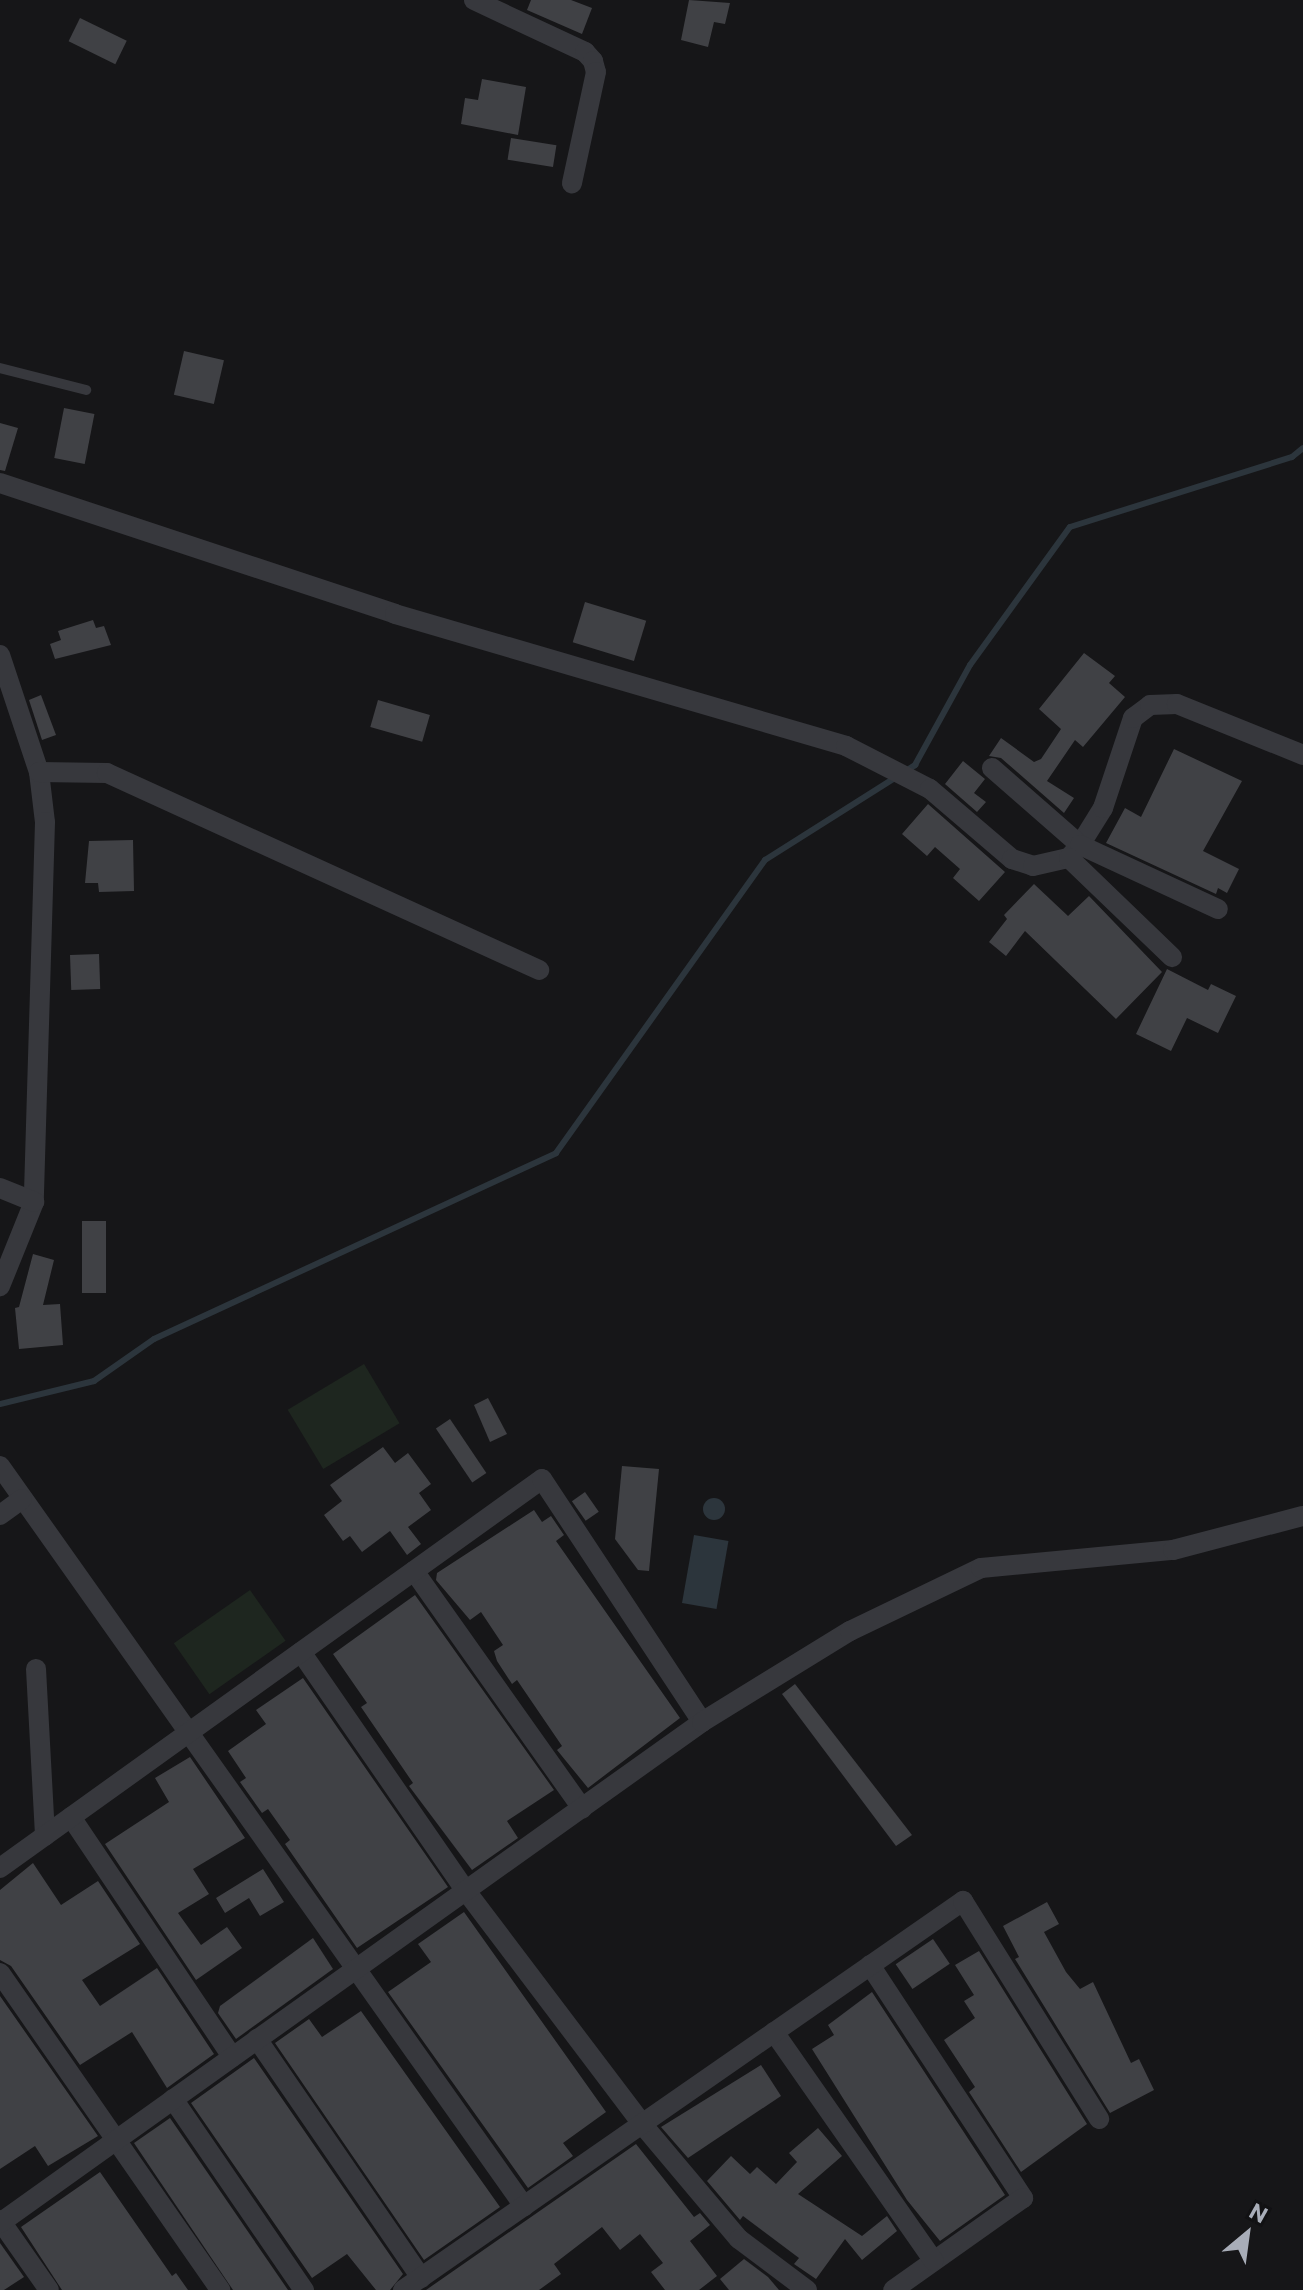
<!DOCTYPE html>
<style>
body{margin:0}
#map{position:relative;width:1303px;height:2290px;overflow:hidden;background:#161618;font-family:Commissioner,sans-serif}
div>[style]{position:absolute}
.green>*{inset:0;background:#1e261f;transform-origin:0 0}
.water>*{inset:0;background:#2c353c;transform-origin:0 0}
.round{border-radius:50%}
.stream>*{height:6px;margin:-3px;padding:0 3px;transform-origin:3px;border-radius:3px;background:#2c353c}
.building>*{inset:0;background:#404145;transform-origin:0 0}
.service>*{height:10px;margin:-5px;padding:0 5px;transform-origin:5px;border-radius:5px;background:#37383d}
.minor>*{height:20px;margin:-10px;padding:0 10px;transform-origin:10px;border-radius:10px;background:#37383d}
span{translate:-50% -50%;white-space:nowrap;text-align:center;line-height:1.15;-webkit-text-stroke:6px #111113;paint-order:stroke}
.north{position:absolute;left:1207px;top:2194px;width:80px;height:80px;-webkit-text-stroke:6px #111113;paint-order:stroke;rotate:29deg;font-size:22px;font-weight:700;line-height:32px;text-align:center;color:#a8adb8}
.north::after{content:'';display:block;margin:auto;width:28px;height:36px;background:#a8adb8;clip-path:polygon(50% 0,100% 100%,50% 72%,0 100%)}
</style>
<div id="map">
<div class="green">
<div style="left:364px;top:1364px;width:69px;height:89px;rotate:59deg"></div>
<div style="left:250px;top:1590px;width:62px;height:93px;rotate:55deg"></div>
</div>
<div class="water">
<div class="round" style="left:703px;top:1498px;width:22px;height:22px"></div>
<div style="left:694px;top:1535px;width:35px;height:69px;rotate:10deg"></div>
</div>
<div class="stream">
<div style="left:0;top:1404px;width:97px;rotate:-13.7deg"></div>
<div style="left:94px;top:1381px;width:73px;rotate:-35deg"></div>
<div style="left:154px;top:1339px;width:443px;rotate:-24.8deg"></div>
<div style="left:556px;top:1153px;width:360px;rotate:-54.5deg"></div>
<div style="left:765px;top:860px;width:178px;rotate:-32.3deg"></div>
<div style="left:915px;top:765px;width:114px;rotate:-61.2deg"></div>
<div style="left:970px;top:665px;width:170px;rotate:-54.1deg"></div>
<div style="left:1070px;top:527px;width:233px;rotate:-17.5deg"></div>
<div style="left:1292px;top:457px;width:14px;rotate:-39deg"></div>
</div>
<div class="building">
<div style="clip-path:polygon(531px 0,571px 0,592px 8px,582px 34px,527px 10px)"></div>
<div style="clip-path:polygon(689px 0,730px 3px,725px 24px,714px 22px,708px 47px,681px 40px)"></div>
<div style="left:80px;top:18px;width:52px;height:26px;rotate:26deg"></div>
<div style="clip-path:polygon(482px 79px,526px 87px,518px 135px,461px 124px,465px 98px,478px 100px)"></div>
<div style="left:511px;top:138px;width:46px;height:22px;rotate:9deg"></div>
<div style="left:184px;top:351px;width:41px;height:45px;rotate:13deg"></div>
<div style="left:64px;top:408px;width:31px;height:51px;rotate:11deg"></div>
<div style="clip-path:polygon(0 423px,18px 428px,5px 471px,0 470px)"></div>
<div style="left:585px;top:602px;width:64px;height:42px;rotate:17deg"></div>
<div style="clip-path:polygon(93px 620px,96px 628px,104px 626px,111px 645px,55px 659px,50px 644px,61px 640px,58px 631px)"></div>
<div style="clip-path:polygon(1084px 653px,1115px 676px,1109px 683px,1125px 697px,1083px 747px,1075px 740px,1047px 781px,1074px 798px,1064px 813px,1001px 758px,989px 756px,1001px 738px,1034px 762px,1041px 759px,1061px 729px,1039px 709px)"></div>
<div style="clip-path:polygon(41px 695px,56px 735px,42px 740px,29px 700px)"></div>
<div style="left:378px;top:700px;width:54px;height:28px;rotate:16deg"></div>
<div style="clip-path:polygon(1174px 749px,1242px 781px,1203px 851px,1239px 869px,1227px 893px,1218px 888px,1216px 894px,1106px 843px,1125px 808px,1141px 817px)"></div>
<div style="clip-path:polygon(963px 761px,985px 779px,974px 793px,986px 802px,977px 812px,945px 784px)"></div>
<div style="clip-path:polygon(928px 804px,1005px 872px,979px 901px,953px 878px,960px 869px,935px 847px,927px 856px,902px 834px)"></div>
<div style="clip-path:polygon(133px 840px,134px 891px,99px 892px,98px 883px,85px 883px,89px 841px)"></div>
<div style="clip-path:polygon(1034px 884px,1068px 916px,1089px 896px,1162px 972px,1116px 1019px,1025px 931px,1006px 956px,989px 942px,1007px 919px,1004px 915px)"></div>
<div style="left:99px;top:954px;width:35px;height:29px;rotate:88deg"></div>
<div style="clip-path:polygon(1167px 969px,1208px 990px,1211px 984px,1236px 996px,1218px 1033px,1187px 1018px,1171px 1051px,1136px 1034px)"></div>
<div style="left:82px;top:1221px;width:24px;height:72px"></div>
<div style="clip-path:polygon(33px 1254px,54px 1260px,43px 1305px,60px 1304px,63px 1345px,19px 1349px,15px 1308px,19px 1307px)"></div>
<div style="clip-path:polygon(488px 1398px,507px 1434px,490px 1442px,474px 1405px)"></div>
<div style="left:450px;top:1419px;width:65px;height:17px;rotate:56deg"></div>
<div style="clip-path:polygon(383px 1447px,395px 1463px,408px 1453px,431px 1484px,419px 1493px,431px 1510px,408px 1527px,421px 1544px,407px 1555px,390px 1531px,362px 1552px,350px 1536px,343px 1541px,324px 1515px,342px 1501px,330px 1485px)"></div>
<div style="clip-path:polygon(622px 1466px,659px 1469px,649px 1571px,638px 1570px,615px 1539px)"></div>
<div style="left:585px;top:1492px;width:24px;height:16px;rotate:55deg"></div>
<div style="clip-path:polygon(534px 1510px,542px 1522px,551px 1516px,564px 1535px,556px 1541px,680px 1718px,588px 1788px,557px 1750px,562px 1746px,517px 1680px,512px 1684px,497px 1661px,494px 1651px,503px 1645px,481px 1612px,470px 1620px,436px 1580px,437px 1573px)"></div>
<div style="clip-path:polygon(415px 1595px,554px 1790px,507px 1821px,518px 1838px,472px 1870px,409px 1786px,413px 1783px,361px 1707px,367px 1703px,333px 1654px)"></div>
<div style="clip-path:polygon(303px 1678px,448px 1887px,357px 1948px,285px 1844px,290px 1840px,268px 1809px,262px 1813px,240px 1782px,246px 1778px,228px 1751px,266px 1724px,256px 1710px)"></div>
<div style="clip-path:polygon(795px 1684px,912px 1835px,896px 1846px,782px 1694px)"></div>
<div style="clip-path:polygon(190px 1757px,245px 1838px,193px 1869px,209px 1894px,178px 1913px,201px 1945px,227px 1927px,242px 1948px,196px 1980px,105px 1844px,169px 1802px,155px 1778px)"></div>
<div style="clip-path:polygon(33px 1863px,61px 1905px,98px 1881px,140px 1944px,82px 1980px,100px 2006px,157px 1968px,214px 2054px,167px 2088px,132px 2032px,80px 2065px,11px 1966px,0 1960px,0 1890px)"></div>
<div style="clip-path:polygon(263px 1869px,284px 1902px,260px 1916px,249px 1898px,225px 1913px,216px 1898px)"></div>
<div style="clip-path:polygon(1047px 1902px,1059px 1924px,1044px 1932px,1066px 1972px,1080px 1989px,1093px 1982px,1131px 2063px,1139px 2059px,1154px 2090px,1110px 2113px,1015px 1959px,1019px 1957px,1003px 1926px)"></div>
<div style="clip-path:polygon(464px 1912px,606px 2112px,563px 2143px,573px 2156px,528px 2188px,388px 1992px,431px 1962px,418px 1944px)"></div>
<div style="clip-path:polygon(313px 1938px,333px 1969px,236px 2039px,218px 2013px,220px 2006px)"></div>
<div style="left:933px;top:1939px;width:30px;height:45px;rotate:56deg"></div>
<div style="clip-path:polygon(979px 1951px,1087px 2124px,1021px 2172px,969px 2092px,975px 2087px,944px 2040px,975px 2018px,964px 2001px,974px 1995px,955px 1965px)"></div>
<div style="clip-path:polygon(872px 1992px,1005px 2195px,940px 2241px,907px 2200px,812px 2049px,834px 2035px,828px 2025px)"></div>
<div style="clip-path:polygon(0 1996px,98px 2136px,48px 2166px,35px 2146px,0 2169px)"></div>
<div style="clip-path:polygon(361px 2011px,500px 2207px,424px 2260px,275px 2043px,309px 2019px,322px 2037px)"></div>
<div style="clip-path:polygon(254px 2058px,403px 2274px,390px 2290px,376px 2290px,347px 2254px,312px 2278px,191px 2103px)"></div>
<div style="clip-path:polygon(761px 2065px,781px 2096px,688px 2158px,661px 2127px)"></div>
<div style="clip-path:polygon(170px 2118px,288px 2290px,233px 2290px,134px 2143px)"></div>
<div style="clip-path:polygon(818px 2128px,842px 2156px,798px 2194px,862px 2236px,887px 2216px,897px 2231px,862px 2260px,845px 2239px,816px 2279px,794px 2264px,799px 2258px,743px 2216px,740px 2220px,707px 2181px,731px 2156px,750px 2174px,757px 2167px,776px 2184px,797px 2162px,789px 2153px)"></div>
<div style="clip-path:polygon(636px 2144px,694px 2217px,700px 2213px,710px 2225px,690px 2241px,717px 2276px,699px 2290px,665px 2290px,651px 2272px,663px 2263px,640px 2234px,620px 2250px,602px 2227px,554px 2264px,561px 2274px,539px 2290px,426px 2290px)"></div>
<div style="clip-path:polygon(100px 2172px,172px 2276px,176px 2273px,188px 2290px,62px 2290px,21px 2227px)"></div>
<div style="clip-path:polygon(0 2243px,24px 2277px,4px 2290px,0 2290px)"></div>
<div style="clip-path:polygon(744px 2259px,768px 2277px,779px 2290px,729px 2290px,720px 2279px)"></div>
</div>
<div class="service">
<div style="left:0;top:368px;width:89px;rotate:14.3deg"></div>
</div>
<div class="minor">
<div style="left:474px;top:0;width:123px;rotate:25.1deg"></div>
<div style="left:585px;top:52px;width:12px;rotate:48deg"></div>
<div style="left:593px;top:61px;width:11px;rotate:75deg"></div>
<div style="left:596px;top:72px;width:114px;rotate:102.2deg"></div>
<div style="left:0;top:483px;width:416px;rotate:18.3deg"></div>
<div style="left:395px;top:614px;width:470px;rotate:16.3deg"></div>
<div style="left:846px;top:746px;width:94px;rotate:27.1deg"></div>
<div style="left:930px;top:789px;width:108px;rotate:40.5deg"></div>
<div style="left:1012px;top:859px;width:22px;rotate:18deg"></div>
<div style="left:1033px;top:866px;width:37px;rotate:-13deg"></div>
<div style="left:1069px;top:858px;width:17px;rotate:-50deg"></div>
<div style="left:1080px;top:845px;width:44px;rotate:-58.1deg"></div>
<div style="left:1103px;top:808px;width:95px;rotate:-71.6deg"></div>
<div style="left:1133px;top:718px;width:21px;rotate:-37deg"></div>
<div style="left:1150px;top:705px;width:27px;rotate:-2deg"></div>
<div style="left:1177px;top:704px;width:136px;rotate:22deg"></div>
<div style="left:0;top:655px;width:123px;rotate:71.6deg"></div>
<div style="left:39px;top:772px;width:50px;rotate:83.2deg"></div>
<div style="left:45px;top:822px;width:380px;rotate:91.7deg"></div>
<div style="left:34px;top:1202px;width:91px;rotate:112deg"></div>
<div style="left:992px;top:768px;width:117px;rotate:41.2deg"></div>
<div style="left:1080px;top:845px;width:152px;rotate:24.9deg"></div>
<div style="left:39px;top:772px;width:68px;rotate:0.8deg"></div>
<div style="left:107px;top:773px;width:475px;rotate:24.5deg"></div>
<div style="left:1069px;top:858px;width:143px;rotate:43.9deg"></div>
<div style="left:0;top:1188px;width:37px;rotate:22deg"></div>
<div style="left:0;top:1466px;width:907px;rotate:54.7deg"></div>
<div style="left:0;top:1515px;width:27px;rotate:-36deg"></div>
<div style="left:414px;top:1571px;width:291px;rotate:54.7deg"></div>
<div style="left:301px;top:1652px;width:290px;rotate:55.4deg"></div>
<div style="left:466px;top:1891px;width:292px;rotate:52.9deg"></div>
<div style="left:642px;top:2124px;width:150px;rotate:49.9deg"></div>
<div style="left:739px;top:2239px;width:85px;rotate:36.9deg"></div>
<div style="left:36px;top:1669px;width:167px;rotate:86.9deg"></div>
<div style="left:71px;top:1817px;width:289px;rotate:56.1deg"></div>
<div style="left:0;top:1868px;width:667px;rotate:-35.67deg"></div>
<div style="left:542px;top:1479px;width:291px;rotate:56.6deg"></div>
<div style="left:870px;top:1965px;width:279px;rotate:56.7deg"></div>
<div style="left:1023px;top:2198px;width:159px;rotate:144.7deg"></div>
<div style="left:0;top:1973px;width:386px;rotate:55.2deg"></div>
<div style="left:774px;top:2032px;width:279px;rotate:55.1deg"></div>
<div style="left:257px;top:2039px;width:290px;rotate:55.5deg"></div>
<div style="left:173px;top:2099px;width:232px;rotate:55.6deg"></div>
<div style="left:0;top:2220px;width:85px;rotate:55deg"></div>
<div style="left:0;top:2223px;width:862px;rotate:-35.51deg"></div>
<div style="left:702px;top:1722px;width:174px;rotate:-31.6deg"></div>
<div style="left:850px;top:1631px;width:145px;rotate:-25.7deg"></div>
<div style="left:981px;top:1568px;width:193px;rotate:-5.4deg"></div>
<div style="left:1173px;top:1550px;width:134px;rotate:-14.7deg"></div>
<div style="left:403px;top:2290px;width:682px;rotate:-34.79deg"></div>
<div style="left:963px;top:1901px;width:257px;rotate:58deg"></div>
</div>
<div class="north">N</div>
</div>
